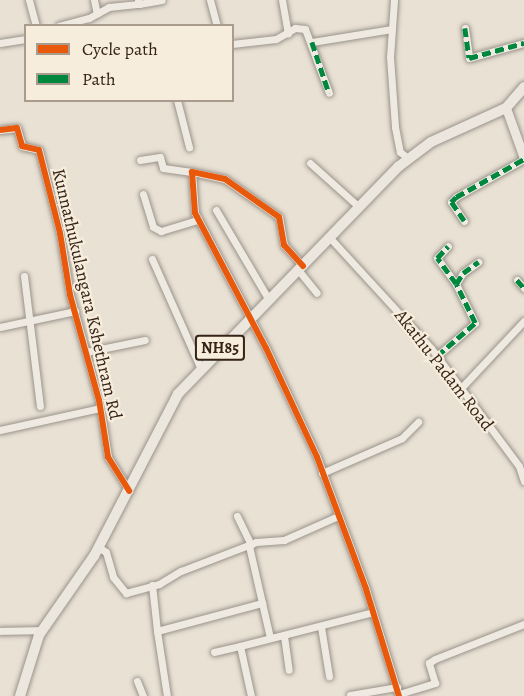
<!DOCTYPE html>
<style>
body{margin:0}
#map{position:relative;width:524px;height:696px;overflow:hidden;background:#e9e1d4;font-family:Alegreya,serif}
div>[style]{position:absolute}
.roads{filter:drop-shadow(0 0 2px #9a938a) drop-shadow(0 0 2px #9a938a)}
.minor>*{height:7px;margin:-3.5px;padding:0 3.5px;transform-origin:3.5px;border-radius:3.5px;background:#eeeae2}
.major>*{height:9px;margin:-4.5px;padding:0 4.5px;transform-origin:4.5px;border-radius:4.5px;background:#ebe6de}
.highway>*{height:10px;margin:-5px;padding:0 5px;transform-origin:5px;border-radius:5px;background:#ebe6de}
.quiet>*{height:4.5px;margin-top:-2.25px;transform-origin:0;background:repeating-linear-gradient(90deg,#00873e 0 9px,transparent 0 13.5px)}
.cycleway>*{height:6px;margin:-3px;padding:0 3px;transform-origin:3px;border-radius:3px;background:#e8590c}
span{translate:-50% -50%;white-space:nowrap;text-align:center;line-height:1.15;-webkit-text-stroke:4.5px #f7eddd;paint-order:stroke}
.shield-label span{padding:2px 4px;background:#f7eddd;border:2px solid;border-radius:4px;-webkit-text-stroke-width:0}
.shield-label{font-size:16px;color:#352317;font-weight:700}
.street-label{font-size:18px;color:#352317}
.legend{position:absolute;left:24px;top:24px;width:210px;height:78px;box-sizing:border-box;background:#f7eddd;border:2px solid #a99c8e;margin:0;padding:8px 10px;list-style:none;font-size:18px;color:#352317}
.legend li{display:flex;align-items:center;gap:12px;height:30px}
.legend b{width:30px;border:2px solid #a99c8e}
</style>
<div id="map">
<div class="roads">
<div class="minor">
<div style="left:29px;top:0;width:27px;rotate:75deg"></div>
<div style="left:94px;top:0;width:14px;rotate:78deg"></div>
<div style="left:210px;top:0;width:27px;rotate:75deg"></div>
<div style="left:282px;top:0;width:34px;rotate:80deg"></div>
<div style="left:394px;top:0;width:57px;rotate:94deg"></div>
<div style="left:390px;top:57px;width:70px;rotate:85.9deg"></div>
<div style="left:395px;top:127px;width:25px;rotate:79deg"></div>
<div style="left:400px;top:152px;width:10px;rotate:37deg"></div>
<div style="left:139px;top:4px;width:23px;rotate:-10deg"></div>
<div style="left:59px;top:26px;width:31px;rotate:-15deg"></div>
<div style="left:89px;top:18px;width:23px;rotate:-29deg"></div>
<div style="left:109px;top:7px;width:30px;rotate:-6deg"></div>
<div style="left:139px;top:4px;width:4px;rotate:-104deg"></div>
<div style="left:465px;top:28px;width:30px;rotate:82deg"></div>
<div style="left:469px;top:58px;width:57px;rotate:-15.3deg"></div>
<div style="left:312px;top:42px;width:81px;rotate:-9.2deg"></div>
<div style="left:0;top:43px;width:26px;rotate:-9deg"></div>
<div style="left:232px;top:44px;width:44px;rotate:-6.5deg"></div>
<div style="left:276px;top:39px;width:22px;rotate:-30deg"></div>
<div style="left:295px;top:28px;width:10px;rotate:6deg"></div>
<div style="left:305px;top:29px;width:68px;rotate:69.4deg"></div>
<div style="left:177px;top:100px;width:49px;rotate:75.7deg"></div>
<div style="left:0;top:130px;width:17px;rotate:-7deg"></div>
<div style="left:17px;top:128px;width:19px;rotate:74deg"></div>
<div style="left:22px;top:146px;width:17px;rotate:13deg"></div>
<div style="left:39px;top:150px;width:86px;rotate:75.8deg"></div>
<div style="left:60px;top:233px;width:63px;rotate:80.8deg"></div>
<div style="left:70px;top:295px;width:109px;rotate:74.6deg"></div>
<div style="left:99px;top:400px;width:58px;rotate:81deg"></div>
<div style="left:108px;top:457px;width:40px;rotate:58deg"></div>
<div style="left:140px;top:160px;width:20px;rotate:-9deg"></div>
<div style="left:160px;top:157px;width:11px;rotate:75deg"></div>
<div style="left:163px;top:168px;width:29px;rotate:8deg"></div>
<div style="left:310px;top:163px;width:64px;rotate:41.9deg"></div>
<div style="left:143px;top:194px;width:34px;rotate:73deg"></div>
<div style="left:153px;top:227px;width:9px;rotate:27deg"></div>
<div style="left:161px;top:231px;width:39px;rotate:-17deg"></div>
<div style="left:216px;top:210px;width:104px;rotate:59.5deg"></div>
<div style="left:464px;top:221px;width:23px;rotate:-124deg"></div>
<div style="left:451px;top:202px;width:7px;rotate:-45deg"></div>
<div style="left:456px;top:197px;width:78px;rotate:-29.2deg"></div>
<div style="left:331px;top:239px;width:148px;rotate:47.5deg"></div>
<div style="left:431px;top:348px;width:147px;rotate:53.3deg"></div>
<div style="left:519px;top:466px;width:16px;rotate:72deg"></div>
<div style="left:152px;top:259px;width:118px;rotate:66deg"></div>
<div style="left:303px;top:266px;width:28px;rotate:-132deg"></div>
<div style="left:284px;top:245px;width:28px;rotate:-100deg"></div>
<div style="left:279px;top:217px;width:66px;rotate:-144.9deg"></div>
<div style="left:225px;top:179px;width:34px;rotate:-168deg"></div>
<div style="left:192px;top:172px;width:41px;rotate:85.8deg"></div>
<div style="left:195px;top:213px;width:153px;rotate:62.3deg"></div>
<div style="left:266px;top:348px;width:120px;rotate:64.9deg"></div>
<div style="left:317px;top:457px;width:141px;rotate:69.6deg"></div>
<div style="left:366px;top:589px;width:112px;rotate:72.9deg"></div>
<div style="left:299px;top:271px;width:28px;rotate:51deg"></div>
<div style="left:24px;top:276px;width:131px;rotate:83deg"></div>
<div style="left:517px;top:280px;width:11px;rotate:49deg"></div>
<div style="left:456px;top:284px;width:13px;rotate:-58deg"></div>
<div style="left:463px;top:273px;width:19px;rotate:-36deg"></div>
<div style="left:0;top:327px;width:77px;rotate:-12deg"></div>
<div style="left:86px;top:352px;width:60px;rotate:-11.5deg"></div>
<div style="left:437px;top:356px;width:50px;rotate:-41deg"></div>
<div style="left:475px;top:323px;width:43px;rotate:-116deg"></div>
<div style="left:456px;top:284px;width:32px;rotate:-126deg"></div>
<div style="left:437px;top:258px;width:16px;rotate:-47deg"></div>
<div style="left:461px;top:388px;width:92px;rotate:-46.8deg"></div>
<div style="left:0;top:430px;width:102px;rotate:-12.4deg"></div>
<div style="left:322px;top:473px;width:87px;rotate:-23.6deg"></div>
<div style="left:402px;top:438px;width:23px;rotate:-45deg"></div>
<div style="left:237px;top:516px;width:32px;rotate:64deg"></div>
<div style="left:249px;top:546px;width:94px;rotate:77.1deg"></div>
<div style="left:98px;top:547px;width:9px;rotate:32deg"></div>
<div style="left:106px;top:552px;width:26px;rotate:74deg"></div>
<div style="left:113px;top:577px;width:21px;rotate:51deg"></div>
<div style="left:126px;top:593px;width:34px;rotate:-15deg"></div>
<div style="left:159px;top:584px;width:26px;rotate:-31deg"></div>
<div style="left:181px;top:571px;width:80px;rotate:-21.1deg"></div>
<div style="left:256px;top:542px;width:28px;rotate:-4deg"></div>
<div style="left:284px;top:540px;width:57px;rotate:-23.9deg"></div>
<div style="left:152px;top:585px;width:46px;rotate:83.8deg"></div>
<div style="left:157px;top:631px;width:109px;rotate:-14.9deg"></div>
<div style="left:321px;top:627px;width:50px;rotate:80.7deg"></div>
<div style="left:0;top:631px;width:42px;rotate:-1.4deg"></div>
<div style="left:157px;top:631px;width:66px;rotate:81.3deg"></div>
<div style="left:284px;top:636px;width:34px;rotate:82deg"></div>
<div style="left:214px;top:652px;width:27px;rotate:-13deg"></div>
<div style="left:137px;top:681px;width:16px;rotate:68deg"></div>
<div style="left:399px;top:694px;width:38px;rotate:-17deg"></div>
<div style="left:435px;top:683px;width:21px;rotate:-107deg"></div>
<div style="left:429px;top:663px;width:7px;rotate:-34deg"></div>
<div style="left:435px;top:659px;width:96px;rotate:-21.5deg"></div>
<div style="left:350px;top:695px;width:48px;rotate:-9.7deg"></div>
<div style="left:251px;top:696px;width:51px;rotate:-102.4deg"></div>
<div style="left:240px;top:646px;width:137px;rotate:-14.3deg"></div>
</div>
<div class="major">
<div style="left:506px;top:108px;width:53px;rotate:70.2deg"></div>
</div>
<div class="highway">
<div style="left:20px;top:696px;width:64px;rotate:-72.7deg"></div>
<div style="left:39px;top:635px;width:96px;rotate:-55.2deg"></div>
<div style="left:94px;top:556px;width:182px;rotate:-62.6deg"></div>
<div style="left:178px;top:394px;width:316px;rotate:-45.9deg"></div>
<div style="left:398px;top:167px;width:41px;rotate:-37.1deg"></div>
<div style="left:431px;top:142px;width:82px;rotate:-24.4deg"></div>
<div style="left:506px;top:108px;width:28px;rotate:-49deg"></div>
</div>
</div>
<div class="quiet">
<div style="left:465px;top:28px;width:30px;rotate:82deg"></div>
<div style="left:469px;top:58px;width:57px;rotate:-15.3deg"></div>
<div style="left:312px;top:42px;width:54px;rotate:71.6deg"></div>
<div style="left:464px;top:221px;width:23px;rotate:-124deg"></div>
<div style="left:451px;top:202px;width:7px;rotate:-45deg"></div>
<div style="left:456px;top:197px;width:78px;rotate:-29.2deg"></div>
<div style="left:517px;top:280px;width:11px;rotate:49deg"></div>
<div style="left:456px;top:284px;width:13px;rotate:-58deg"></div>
<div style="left:463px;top:273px;width:19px;rotate:-36deg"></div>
<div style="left:437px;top:356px;width:50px;rotate:-41deg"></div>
<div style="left:475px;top:323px;width:43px;rotate:-116deg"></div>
<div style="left:456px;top:284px;width:32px;rotate:-126deg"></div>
<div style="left:437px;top:258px;width:16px;rotate:-47deg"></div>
</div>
<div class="cycleway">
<div style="left:0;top:130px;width:17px;rotate:-7deg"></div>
<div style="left:17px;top:128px;width:19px;rotate:74deg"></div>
<div style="left:22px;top:146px;width:17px;rotate:13deg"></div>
<div style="left:39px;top:150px;width:86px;rotate:75.8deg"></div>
<div style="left:60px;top:233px;width:63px;rotate:80.8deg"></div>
<div style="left:70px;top:295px;width:109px;rotate:74.6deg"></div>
<div style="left:99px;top:400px;width:58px;rotate:81deg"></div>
<div style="left:108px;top:457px;width:40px;rotate:58deg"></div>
<div style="left:303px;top:266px;width:28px;rotate:-132deg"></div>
<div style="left:284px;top:245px;width:28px;rotate:-100deg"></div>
<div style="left:279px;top:217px;width:66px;rotate:-144.9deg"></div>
<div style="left:225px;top:179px;width:34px;rotate:-168deg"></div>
<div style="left:192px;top:172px;width:41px;rotate:85.8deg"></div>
<div style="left:195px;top:213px;width:153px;rotate:62.3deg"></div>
<div style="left:266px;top:348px;width:120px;rotate:64.9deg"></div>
<div style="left:317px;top:457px;width:141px;rotate:69.6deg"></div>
<div style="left:366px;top:589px;width:112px;rotate:72.9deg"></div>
</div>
<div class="shield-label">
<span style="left:220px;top:348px">NH85</span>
</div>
<div class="street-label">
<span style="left:87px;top:294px;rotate:77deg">Kunnathukulangara Kshethram Rd</span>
<span style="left:444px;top:370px;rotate:52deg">Akathu Padam Road</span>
</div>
<ul class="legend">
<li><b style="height:8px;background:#e8590c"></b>Cycle path</li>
<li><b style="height:8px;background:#00873e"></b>Path</li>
</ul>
</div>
